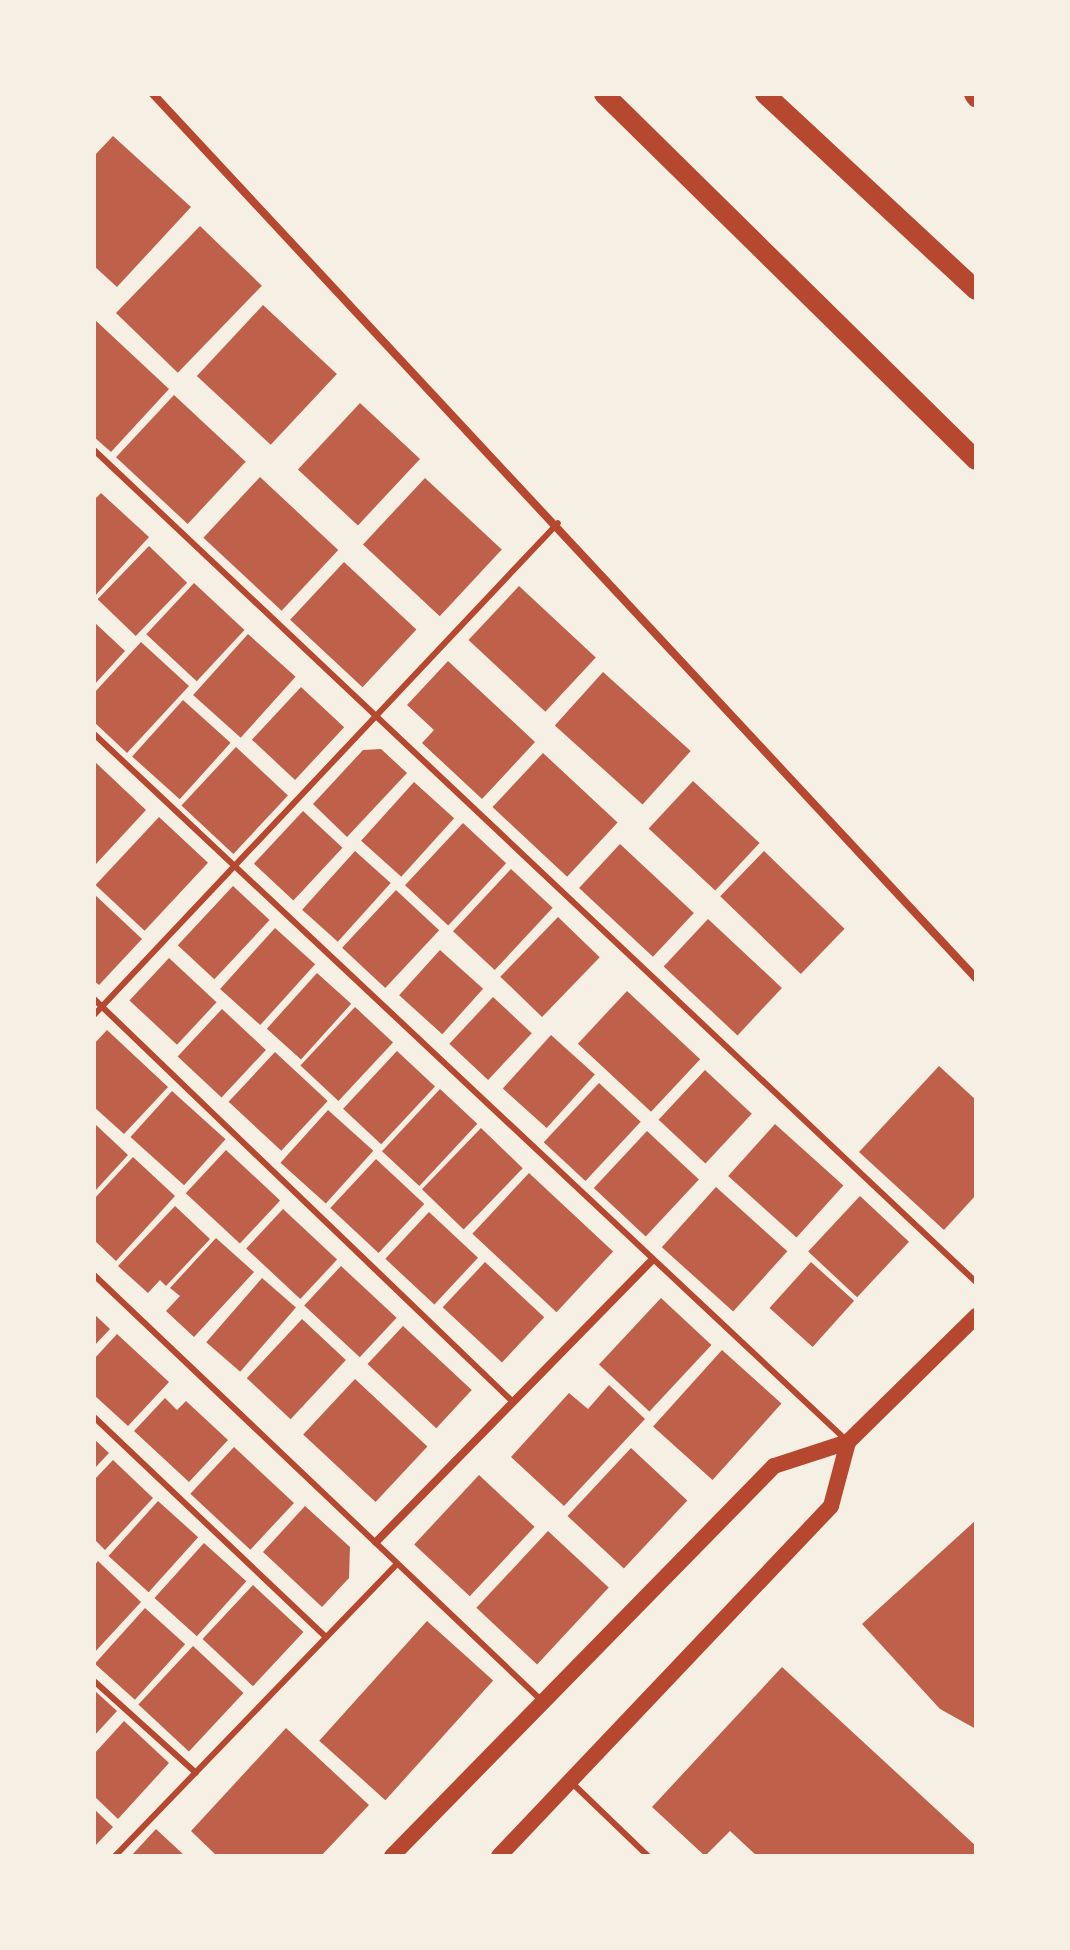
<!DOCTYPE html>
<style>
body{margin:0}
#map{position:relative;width:1070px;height:1950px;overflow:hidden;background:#f6efe4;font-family:"Noto Sans",sans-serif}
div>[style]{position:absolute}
.building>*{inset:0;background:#bf614a;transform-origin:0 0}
.service>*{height:6px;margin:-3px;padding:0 3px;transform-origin:3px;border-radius:3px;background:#b5482f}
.minor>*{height:8px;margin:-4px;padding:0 4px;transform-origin:4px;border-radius:4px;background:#b5482f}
.secondary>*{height:16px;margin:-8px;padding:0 8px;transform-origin:8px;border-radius:8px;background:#b5482f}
.primary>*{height:20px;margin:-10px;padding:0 10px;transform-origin:10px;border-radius:10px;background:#b5482f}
span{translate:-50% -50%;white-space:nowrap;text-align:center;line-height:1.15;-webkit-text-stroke:8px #f6efe4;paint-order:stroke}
.frame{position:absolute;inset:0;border:96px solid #f6efe4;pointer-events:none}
</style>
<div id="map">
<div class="building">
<div style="clip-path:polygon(113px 136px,191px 207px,117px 287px,94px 266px,94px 156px)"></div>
<div style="left:200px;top:226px;width:86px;height:121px;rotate:44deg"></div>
<div style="left:263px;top:305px;width:101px;height:97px;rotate:43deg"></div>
<div style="clip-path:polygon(94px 319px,169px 389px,111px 452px,94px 437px)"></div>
<div style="left:174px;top:395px;width:98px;height:85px;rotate:43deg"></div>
<div style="left:360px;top:403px;width:82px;height:91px;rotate:43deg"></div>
<div style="left:260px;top:477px;width:107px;height:83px;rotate:43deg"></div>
<div style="left:425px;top:478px;width:105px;height:91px;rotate:43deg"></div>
<div style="clip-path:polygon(101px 493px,149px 537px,94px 597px,94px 500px)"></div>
<div style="left:149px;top:546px;width:53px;height:74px;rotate:44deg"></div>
<div style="left:344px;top:562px;width:99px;height:79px;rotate:43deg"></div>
<div style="left:194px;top:583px;width:69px;height:70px;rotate:43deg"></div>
<div style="left:519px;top:586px;width:105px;height:74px;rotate:43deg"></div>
<div style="clip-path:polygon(94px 622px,125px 651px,94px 685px)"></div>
<div style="left:248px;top:634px;width:64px;height:82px;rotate:42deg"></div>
<div style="clip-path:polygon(141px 642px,189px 686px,127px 753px,94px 722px,94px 693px)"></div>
<div style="clip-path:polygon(448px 661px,535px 742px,482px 799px,422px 743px,434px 730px,407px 705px)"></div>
<div style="left:603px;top:672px;width:118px;height:72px;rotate:42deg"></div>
<div style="left:301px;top:687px;width:59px;height:72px;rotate:43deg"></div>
<div style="left:183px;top:700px;width:64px;height:76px;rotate:42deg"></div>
<div style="left:236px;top:747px;width:71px;height:80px;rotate:43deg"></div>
<div style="clip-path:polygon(381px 749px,407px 773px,347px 837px,313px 804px,363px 750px)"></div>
<div style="left:543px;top:753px;width:102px;height:74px;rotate:43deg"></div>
<div style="clip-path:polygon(94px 761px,146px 810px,96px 864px,94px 862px)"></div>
<div style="left:693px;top:781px;width:91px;height:65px;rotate:43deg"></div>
<div style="left:414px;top:782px;width:54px;height:79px;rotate:42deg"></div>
<div style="left:303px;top:811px;width:54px;height:72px;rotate:43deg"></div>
<div style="left:159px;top:817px;width:67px;height:93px;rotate:43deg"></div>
<div style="left:463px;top:823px;width:59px;height:85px;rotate:43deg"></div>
<div style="left:620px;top:844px;width:101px;height:60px;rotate:43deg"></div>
<div style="left:355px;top:851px;width:48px;height:79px;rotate:42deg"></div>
<div style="left:764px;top:851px;width:112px;height:63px;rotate:44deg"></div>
<div style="left:511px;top:869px;width:57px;height:85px;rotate:43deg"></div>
<div style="left:233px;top:886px;width:50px;height:81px;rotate:43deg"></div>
<div style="left:396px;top:890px;width:59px;height:79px;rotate:43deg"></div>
<div style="clip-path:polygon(94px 894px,142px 939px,99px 985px,94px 981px)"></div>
<div style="left:558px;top:917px;width:58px;height:83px;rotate:44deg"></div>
<div style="left:708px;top:919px;width:101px;height:65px;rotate:43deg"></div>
<div style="left:275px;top:928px;width:54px;height:82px;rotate:42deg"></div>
<div style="left:440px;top:950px;width:58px;height:61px;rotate:42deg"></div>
<div style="left:169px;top:958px;width:65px;height:58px;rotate:43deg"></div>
<div style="left:317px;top:973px;width:46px;height:75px;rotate:42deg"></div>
<div style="left:627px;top:991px;width:100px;height:72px;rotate:43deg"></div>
<div style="left:493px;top:997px;width:53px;height:64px;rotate:43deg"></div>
<div style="left:355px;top:1007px;width:52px;height:80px;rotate:43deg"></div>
<div style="left:222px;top:1009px;width:60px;height:65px;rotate:43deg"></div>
<div style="clip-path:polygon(107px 1030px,168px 1087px,124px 1134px,94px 1107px,94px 1044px)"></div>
<div style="left:551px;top:1035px;width:59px;height:72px;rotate:42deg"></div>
<div style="left:397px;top:1051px;width:52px;height:79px;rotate:43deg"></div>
<div style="left:275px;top:1052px;width:72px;height:68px;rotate:43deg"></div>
<div style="clip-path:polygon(939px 1066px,976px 1100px,976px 1195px,944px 1230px,859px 1152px)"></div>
<div style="left:705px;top:1070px;width:64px;height:68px;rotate:43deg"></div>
<div style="left:599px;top:1083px;width:57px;height:81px;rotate:43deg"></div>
<div style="left:440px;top:1089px;width:51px;height:85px;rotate:43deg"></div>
<div style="left:172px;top:1091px;width:72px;height:62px;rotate:42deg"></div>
<div style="left:328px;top:1110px;width:61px;height:71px;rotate:42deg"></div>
<div style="clip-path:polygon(94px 1123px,128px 1155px,94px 1192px)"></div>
<div style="left:775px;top:1124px;width:92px;height:70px;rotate:42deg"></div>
<div style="left:481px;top:1128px;width:58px;height:85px;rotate:44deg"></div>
<div style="left:647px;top:1131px;width:71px;height:78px;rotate:43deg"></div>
<div style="left:226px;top:1150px;width:74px;height:59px;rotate:43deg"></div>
<div style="clip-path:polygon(133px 1157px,175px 1196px,116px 1261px,94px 1240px,94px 1199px)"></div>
<div style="left:376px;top:1159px;width:66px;height:67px;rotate:43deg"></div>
<div style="left:529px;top:1173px;width:115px;height:83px;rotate:43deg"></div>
<div style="left:716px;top:1187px;width:96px;height:81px;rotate:42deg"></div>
<div style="left:860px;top:1196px;width:67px;height:76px;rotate:43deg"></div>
<div style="clip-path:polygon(175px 1206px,210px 1239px,166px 1286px,160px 1280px,148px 1293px,118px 1266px)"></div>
<div style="left:283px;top:1209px;width:74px;height:54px;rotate:43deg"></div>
<div style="left:429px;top:1212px;width:67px;height:64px;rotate:43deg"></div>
<div style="clip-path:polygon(216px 1238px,254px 1272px,194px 1337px,166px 1311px,180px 1296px,170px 1288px)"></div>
<div style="left:485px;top:1262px;width:81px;height:62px;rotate:43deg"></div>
<div style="left:811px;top:1262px;width:58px;height:62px;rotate:42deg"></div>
<div style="left:341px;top:1266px;width:76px;height:54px;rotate:43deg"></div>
<div style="left:262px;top:1278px;width:45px;height:85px;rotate:41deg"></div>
<div style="left:661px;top:1298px;width:69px;height:91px;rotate:43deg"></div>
<div style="clip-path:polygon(94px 1314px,110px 1329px,94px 1346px)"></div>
<div style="left:302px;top:1319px;width:60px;height:81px;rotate:43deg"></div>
<div style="left:403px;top:1326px;width:94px;height:52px;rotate:43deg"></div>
<div style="clip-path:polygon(117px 1334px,169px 1382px,128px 1426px,94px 1395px,94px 1359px)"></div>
<div style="left:722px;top:1350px;width:80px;height:103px;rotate:42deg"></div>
<div style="left:355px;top:1379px;width:99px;height:76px;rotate:43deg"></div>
<div style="clip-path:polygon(609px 1385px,645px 1419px,564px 1506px,511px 1457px,569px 1393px,588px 1409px)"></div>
<div style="clip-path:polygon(165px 1398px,177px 1410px,186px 1401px,228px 1440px,189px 1482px,134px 1431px)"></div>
<div style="clip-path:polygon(94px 1439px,109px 1453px,94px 1469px)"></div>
<div style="left:234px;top:1447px;width:82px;height:64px;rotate:43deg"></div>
<div style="left:631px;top:1448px;width:77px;height:93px;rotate:43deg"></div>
<div style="clip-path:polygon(113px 1460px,153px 1498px,105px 1550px,94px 1539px,94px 1480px)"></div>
<div style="left:479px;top:1475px;width:76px;height:95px;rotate:43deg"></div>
<div style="left:158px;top:1501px;width:54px;height:74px;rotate:42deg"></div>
<div style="clip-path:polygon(305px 1506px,350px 1547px,349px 1578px,322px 1607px,263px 1552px)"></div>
<div style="clip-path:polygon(976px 1520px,976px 1729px,940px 1709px,862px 1624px)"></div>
<div style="left:548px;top:1531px;width:83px;height:105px;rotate:43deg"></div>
<div style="left:204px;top:1543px;width:57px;height:74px;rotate:42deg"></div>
<div style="clip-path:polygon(98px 1561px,141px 1602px,94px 1653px,94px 1566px)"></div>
<div style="left:253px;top:1585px;width:69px;height:74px;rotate:43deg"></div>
<div style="left:145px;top:1608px;width:54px;height:75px;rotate:42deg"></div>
<div style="left:427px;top:1621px;width:89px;height:161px;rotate:42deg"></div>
<div style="left:193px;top:1646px;width:69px;height:80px;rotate:43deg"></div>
<div style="clip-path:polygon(782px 1667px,976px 1846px,976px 1856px,757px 1856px,730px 1831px,705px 1856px,652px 1807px)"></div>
<div style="clip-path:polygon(94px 1690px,117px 1711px,94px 1736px)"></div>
<div style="clip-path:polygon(124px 1721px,169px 1763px,118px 1819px,94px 1796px,94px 1754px)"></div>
<div style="clip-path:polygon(286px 1728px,369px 1805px,321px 1856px,217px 1856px,191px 1831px)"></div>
<div style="clip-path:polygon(94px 1809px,113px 1827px,94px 1847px)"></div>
<div style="clip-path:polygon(156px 1829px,185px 1856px,131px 1856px)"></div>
</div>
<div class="service">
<div style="left:94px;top:450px;width:1212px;rotate:43.33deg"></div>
<div style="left:94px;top:734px;width:1031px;rotate:43.19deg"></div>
<div style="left:94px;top:999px;width:579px;rotate:43.88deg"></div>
<div style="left:94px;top:1015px;width:676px;rotate:-46.68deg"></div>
<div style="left:94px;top:1275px;width:617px;rotate:43.55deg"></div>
<div style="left:94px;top:1417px;width:320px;rotate:43.5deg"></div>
<div style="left:94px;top:1681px;width:137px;rotate:42deg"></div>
<div style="left:570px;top:1781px;width:108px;rotate:43.9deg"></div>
<div style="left:115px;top:1856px;width:406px;rotate:-46deg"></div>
</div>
<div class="minor">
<div style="left:153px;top:94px;width:1208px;rotate:47.05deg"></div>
<div style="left:376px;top:1542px;width:393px;rotate:-45.6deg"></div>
</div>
<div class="secondary">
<div style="left:392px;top:1856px;width:546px;rotate:-45.59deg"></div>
<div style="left:774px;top:1466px;width:78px;rotate:-18deg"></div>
<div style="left:848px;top:1442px;width:180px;rotate:-44.5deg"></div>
<div style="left:499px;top:1856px;width:482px;rotate:-46.5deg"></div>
<div style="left:831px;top:1506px;width:66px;rotate:-75.1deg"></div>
</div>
<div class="primary">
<div style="left:604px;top:94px;width:522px;rotate:44.53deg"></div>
<div style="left:765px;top:94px;width:288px;rotate:42.9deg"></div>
<div style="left:974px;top:94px;width:4px;rotate:56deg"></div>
</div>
<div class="frame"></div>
</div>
